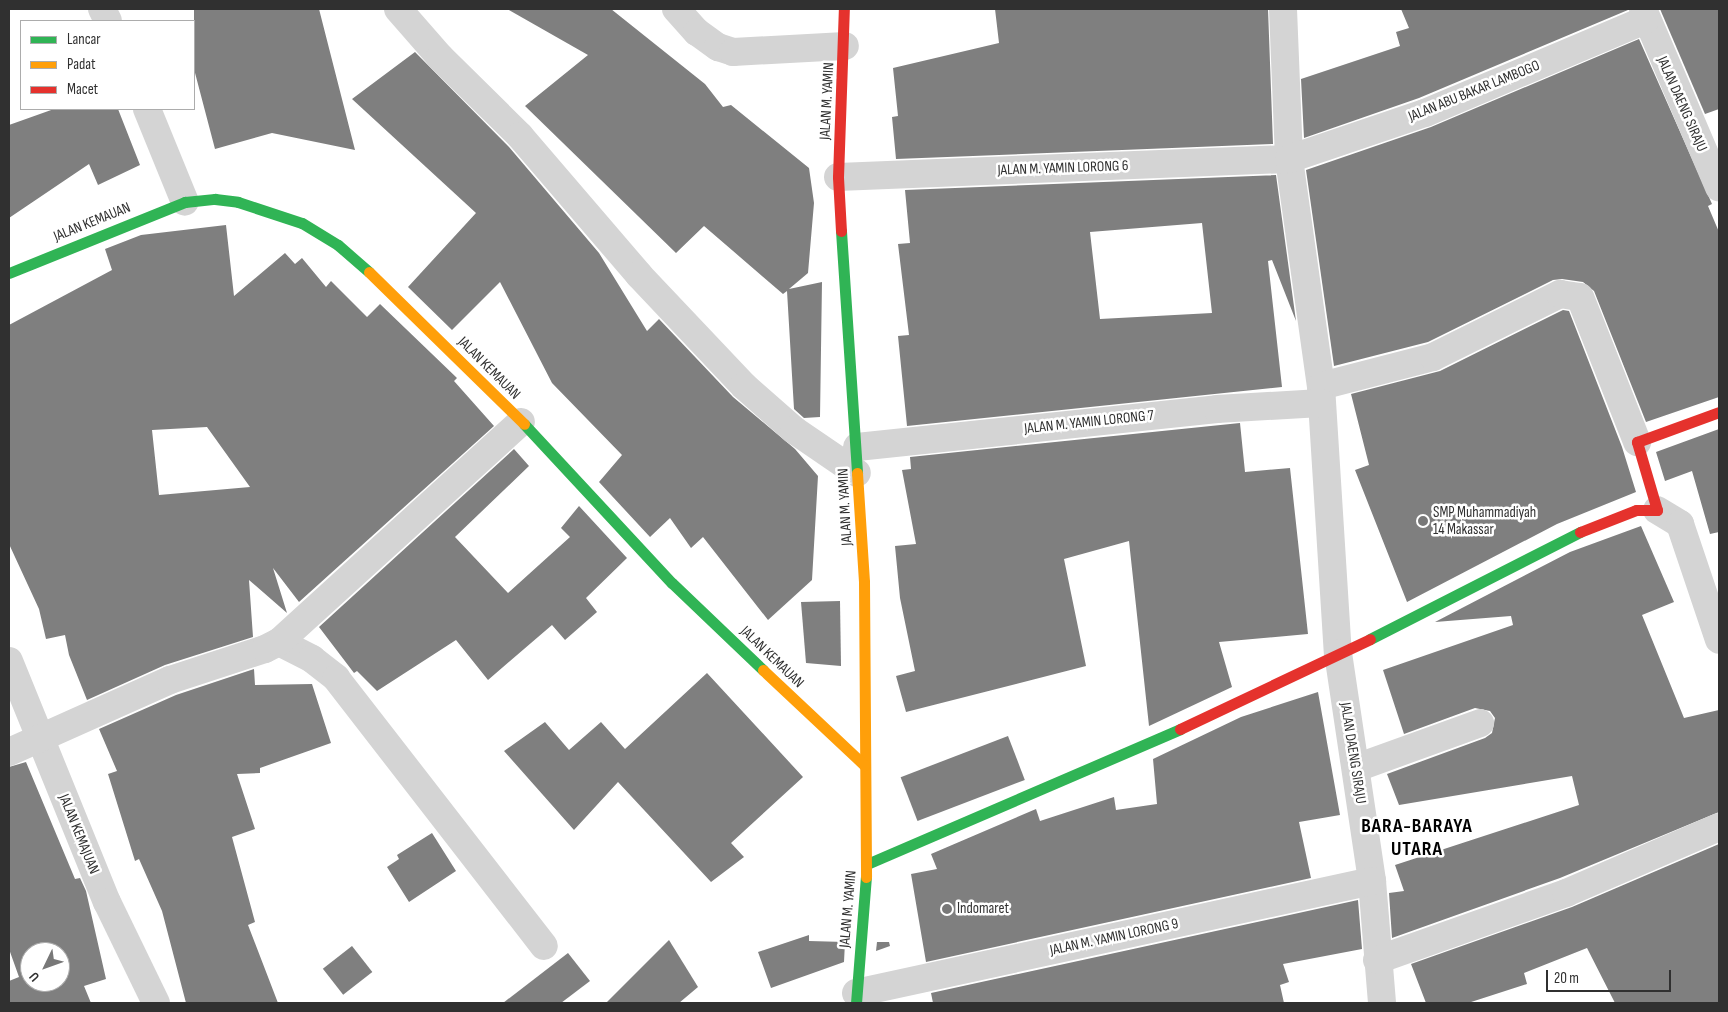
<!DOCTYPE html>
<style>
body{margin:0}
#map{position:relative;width:1728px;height:1012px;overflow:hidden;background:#fff;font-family:"Sofia Sans Condensed",sans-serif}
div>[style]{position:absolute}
.building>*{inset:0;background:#7f7f7f;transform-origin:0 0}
.street>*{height:28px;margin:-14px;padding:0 14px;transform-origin:14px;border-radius:14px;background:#d4d4d4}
.fast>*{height:11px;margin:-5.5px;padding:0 5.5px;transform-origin:5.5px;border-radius:5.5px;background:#30b455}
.slow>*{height:11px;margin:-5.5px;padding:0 5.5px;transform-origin:5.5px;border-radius:5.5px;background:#ff9f0a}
.jam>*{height:11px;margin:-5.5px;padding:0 5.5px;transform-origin:5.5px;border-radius:5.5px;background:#e5322d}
.dots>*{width:14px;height:14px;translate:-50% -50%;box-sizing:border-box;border:2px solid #fff;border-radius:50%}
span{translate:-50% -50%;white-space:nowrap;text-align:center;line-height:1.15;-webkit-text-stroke:5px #fff;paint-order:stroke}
.street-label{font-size:15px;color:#303030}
.poi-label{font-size:15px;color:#303030}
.left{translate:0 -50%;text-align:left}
.district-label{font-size:20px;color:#000;font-weight:700;letter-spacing:1px}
.frame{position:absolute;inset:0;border:10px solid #303030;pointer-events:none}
.legend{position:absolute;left:20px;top:20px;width:175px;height:90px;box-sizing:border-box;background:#fff;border:1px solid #acacac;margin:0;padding:6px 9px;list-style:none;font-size:15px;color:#303030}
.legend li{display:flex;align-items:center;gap:10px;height:25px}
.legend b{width:25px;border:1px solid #acacac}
.north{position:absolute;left:20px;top:942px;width:50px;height:50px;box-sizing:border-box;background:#fff;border:1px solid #acacac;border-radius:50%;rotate:228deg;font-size:14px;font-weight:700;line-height:20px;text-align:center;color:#303030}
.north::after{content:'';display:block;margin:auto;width:18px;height:22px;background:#787878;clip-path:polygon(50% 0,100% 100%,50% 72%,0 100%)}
.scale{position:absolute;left:1546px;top:970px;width:125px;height:22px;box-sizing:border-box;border:2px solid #303030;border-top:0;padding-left:6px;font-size:15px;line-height:18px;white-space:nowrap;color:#303030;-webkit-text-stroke:4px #fff;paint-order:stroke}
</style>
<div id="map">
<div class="building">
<div style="clip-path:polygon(194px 9px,319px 9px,355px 150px,272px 133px,215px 149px,194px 69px)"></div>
<div style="clip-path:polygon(507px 9px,611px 9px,705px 84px,723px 107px,731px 105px,809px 168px,814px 203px,808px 273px,789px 289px,822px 282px,820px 417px,804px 418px,794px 409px,787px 291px,783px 294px,704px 226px,676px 253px,525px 106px,588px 55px)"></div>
<div style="clip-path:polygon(995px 9px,1268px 9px,1273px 144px,896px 159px,892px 117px,898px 116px,893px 68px,999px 43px)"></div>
<div style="clip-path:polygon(1401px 9px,1628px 9px,1628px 10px,1419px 98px,1304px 138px,1301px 79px,1400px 46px,1396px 32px,1409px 28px)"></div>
<div style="clip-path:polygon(1660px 9px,1719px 9px,1719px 109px,1705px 114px)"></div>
<div style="clip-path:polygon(1639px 39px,1712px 204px,1708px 206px,1719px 232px,1719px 397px,1646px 422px,1594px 291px,1583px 282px,1562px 279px,1553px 280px,1428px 342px,1334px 366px,1306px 170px,1431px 127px)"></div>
<div style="clip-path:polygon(415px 52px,509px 147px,599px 253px,647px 331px,659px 319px,733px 397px,795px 449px,818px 476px,812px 580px,768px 620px,703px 537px,691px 548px,670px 518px,650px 537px,599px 482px,622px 455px,552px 383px,500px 282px,452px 330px,408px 287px,476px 213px,352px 99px)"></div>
<div style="clip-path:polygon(54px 109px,118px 109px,140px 165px,98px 185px,89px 164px,9px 218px,9px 125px)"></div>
<div style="clip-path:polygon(evenodd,1276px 175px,1296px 321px,1272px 260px,1268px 261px,1282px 387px,907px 426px,898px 336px,909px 335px,898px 244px,910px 243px,905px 190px,1276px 175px,1202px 223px,1212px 313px,1100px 319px,1090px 232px,1202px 223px)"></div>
<div style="clip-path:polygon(evenodd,226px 225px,234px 296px,285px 253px,295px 264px,302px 258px,326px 287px,331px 281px,367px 317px,380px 304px,457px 378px,454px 381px,494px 426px,299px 602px,273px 568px,287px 613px,249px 580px,253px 637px,165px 665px,87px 700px,69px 655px,65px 635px,46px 639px,39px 609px,9px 544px,9px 325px,112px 270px,105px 249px,141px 235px,226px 225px,207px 427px,250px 487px,159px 495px,152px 430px,207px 427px)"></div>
<div style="clip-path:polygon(1563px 310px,1569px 311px,1622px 447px,1636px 492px,1557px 524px,1407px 602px,1355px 470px,1369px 465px,1351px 394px,1440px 371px)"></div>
<div style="clip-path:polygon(1240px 423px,1245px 472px,1290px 468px,1308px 634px,1219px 642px,1232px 687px,1149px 726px,1129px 541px,1064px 559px,1086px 666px,906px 712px,896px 676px,915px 671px,900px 598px,895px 546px,916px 544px,902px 470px,911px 469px,910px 457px)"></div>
<div style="clip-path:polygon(1719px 429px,1719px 532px,1710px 534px,1692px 471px,1665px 481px,1656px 452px)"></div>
<div style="clip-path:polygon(514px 449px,529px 466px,455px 537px,508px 593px,570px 537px,561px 528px,579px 506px,627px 558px,586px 598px,597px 612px,565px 640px,552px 625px,488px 680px,456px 640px,377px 691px,357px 671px,354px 673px,319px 627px)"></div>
<div style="clip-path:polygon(1641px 526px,1674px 602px,1642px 615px,1684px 718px,1719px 710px,1719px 812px,1560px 878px,1392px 938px,1389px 893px,1404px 891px,1395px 865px,1579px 805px,1572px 776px,1399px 805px,1387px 774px,1485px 738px,1492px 733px,1495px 718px,1490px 711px,1475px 708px,1404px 734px,1383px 670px,1513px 625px,1511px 616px,1435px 622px,1570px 552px)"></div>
<div style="clip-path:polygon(840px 601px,841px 666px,806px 663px,801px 602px)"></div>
<div style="clip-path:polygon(254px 669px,255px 685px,312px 684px,331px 743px,260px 768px,260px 773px,237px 774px,255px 829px,232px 837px,255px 922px,248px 925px,278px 1003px,186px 1003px,162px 911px,139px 859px,135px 861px,108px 774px,117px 771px,99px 729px,176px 695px)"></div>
<div style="clip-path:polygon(707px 673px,803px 777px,731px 843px,744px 857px,711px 882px,618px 782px,574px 830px,504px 751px,545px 722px,569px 750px,601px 722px,625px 749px)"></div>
<div style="clip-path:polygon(1318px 692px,1340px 815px,1299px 822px,1311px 878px,926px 962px,911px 874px,937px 869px,931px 854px,1036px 809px,1040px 821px,1114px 797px,1116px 810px,1157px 804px,1153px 759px,1241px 717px)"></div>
<div style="left:1008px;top:736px;width:47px;height:115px;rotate:69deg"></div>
<div style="clip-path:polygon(evenodd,26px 762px,75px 879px,80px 878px,86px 891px,106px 979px,84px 986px,91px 1003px,9px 1003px,9px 981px,19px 977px,9px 949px,9px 767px,26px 762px,30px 952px,60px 952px,60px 982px,30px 982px,30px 952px)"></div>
<div style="clip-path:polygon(432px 833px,456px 871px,409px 902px,387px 867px,399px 859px,397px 855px)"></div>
<div style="clip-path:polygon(1719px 844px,1719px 1003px,1615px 1003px,1587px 948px,1524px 973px,1527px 984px,1468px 1003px,1426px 1003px,1411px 964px,1572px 907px)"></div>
<div style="clip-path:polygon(1358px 900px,1362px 949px,1283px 964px,1289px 982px,1280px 985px,1284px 1003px,933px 1003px,931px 993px)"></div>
<div style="clip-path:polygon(809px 935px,809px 941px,845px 942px,844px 962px,771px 988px,758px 952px)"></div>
<div style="clip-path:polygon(669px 940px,698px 987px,679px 1003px,606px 1003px)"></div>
<div style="clip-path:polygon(877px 942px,889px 942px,890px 946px,876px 951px)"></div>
<div style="left:352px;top:946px;width:33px;height:37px;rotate:52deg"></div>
<div style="clip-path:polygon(568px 953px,590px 981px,561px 1003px,503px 1003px)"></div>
</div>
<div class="street">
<div style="left:102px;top:9px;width:13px;rotate:63deg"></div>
<div style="left:398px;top:9px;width:64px;rotate:48.8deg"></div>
<div style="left:440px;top:57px;width:112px;rotate:44.6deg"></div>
<div style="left:520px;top:136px;width:183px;rotate:49.4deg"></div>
<div style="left:639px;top:275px;width:153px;rotate:46.6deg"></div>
<div style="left:744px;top:386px;width:67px;rotate:41.3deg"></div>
<div style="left:794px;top:430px;width:76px;rotate:34.3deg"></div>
<div style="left:676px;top:9px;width:31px;rotate:48deg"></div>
<div style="left:697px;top:32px;width:26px;rotate:36deg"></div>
<div style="left:718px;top:47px;width:16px;rotate:18deg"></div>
<div style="left:733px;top:52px;width:112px;rotate:-3.1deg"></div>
<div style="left:1283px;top:9px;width:150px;rotate:87.7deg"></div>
<div style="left:1289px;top:159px;width:229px;rotate:82deg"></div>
<div style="left:1321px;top:386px;width:268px;rotate:86.4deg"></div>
<div style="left:1338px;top:653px;width:231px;rotate:81.5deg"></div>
<div style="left:1372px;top:881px;width:122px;rotate:85.3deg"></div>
<div style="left:1643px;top:9px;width:194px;rotate:66.9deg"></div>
<div style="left:147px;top:109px;width:100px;rotate:67.8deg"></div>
<div style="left:838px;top:177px;width:451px;rotate:-2.3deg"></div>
<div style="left:1289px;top:159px;width:144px;rotate:-18.7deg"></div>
<div style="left:1425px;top:113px;width:239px;rotate:-22.9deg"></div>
<div style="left:1321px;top:386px;width:116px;rotate:-14.5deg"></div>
<div style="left:1433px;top:357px;width:142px;rotate:-26.4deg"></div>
<div style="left:1560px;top:294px;width:20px;rotate:9deg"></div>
<div style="left:1580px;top:297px;width:156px;rotate:68.5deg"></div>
<div style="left:857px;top:447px;width:362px;rotate:-6deg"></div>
<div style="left:1217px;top:409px;width:104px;rotate:-3.3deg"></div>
<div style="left:1657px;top:510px;width:27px;rotate:31deg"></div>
<div style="left:1680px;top:524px;width:122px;rotate:71.4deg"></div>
<div style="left:279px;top:642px;width:37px;rotate:27deg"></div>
<div style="left:312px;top:659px;width:31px;rotate:38deg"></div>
<div style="left:336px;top:678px;width:339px;rotate:52.2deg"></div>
<div style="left:9px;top:661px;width:260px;rotate:67.9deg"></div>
<div style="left:107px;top:902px;width:112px;rotate:64.1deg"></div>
<div style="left:9px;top:752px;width:176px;rotate:-24.1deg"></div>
<div style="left:170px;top:680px;width:100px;rotate:-18.1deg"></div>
<div style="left:265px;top:649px;width:16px;rotate:-27deg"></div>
<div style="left:279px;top:642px;width:327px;rotate:-42.3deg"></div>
<div style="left:1356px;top:768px;width:132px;rotate:-19.9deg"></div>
<div style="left:1377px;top:960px;width:201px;rotate:-19.5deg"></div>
<div style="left:1566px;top:893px;width:167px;rotate:-23.3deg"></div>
<div style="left:856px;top:993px;width:528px;rotate:-12.25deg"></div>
</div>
<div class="fast">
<div style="left:841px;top:231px;width:243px;rotate:86.2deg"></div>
<div style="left:9px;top:273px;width:190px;rotate:-22deg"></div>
<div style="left:185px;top:202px;width:30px;rotate:-6deg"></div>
<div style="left:215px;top:199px;width:23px;rotate:7deg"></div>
<div style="left:238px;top:202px;width:67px;rotate:18.2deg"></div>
<div style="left:302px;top:223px;width:42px;rotate:31.4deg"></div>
<div style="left:338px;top:245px;width:41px;rotate:41.1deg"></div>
<div style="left:524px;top:424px;width:217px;rotate:47.1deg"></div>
<div style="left:672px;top:583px;width:126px;rotate:43.7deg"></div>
<div style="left:1370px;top:639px;width:236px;rotate:-27deg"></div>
<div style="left:867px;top:864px;width:341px;rotate:-23.3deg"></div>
<div style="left:856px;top:1003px;width:126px;rotate:-85.5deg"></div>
</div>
<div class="slow">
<div style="left:369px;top:272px;width:217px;rotate:44.4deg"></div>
<div style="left:857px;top:473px;width:109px;rotate:86.3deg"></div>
<div style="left:864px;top:582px;width:295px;rotate:89.6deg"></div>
<div style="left:763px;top:670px;width:139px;rotate:43.2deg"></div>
</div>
<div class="jam">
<div style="left:841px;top:231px;width:54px;rotate:-93.2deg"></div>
<div style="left:838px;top:177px;width:168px;rotate:-88deg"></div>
<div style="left:1580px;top:532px;width:60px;rotate:-21.4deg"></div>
<div style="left:1636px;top:510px;width:21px"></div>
<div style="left:1657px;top:510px;width:71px;rotate:-106.4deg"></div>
<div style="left:1637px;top:442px;width:87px;rotate:-20.1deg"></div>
<div style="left:1180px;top:729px;width:210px;rotate:-25.3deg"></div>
</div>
<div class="dots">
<div style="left:1423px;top:521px;background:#787878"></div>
<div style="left:947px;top:909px;background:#787878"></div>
</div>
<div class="street-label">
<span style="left:1474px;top:91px;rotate:-22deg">JALAN ABU BAKAR LAMBOGO</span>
<span style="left:827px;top:101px;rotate:-87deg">JALAN M. YAMIN</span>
<span style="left:1682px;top:104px;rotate:66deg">JALAN DAENG SIRAJU</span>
<span style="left:1063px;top:168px;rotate:-2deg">JALAN M. YAMIN LORONG 6</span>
<span style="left:92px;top:222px;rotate:-22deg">JALAN KEMAUAN</span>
<span style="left:489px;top:368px;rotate:45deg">JALAN KEMAUAN</span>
<span style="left:1089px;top:422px;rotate:-6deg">JALAN M. YAMIN LORONG 7</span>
<span style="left:845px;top:507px;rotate:-93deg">JALAN M. YAMIN</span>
<span style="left:772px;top:657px;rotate:44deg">JALAN KEMAUAN</span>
<span style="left:1353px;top:753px;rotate:81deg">JALAN DAENG SIRAJU</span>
<span style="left:79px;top:834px;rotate:68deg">JALAN KEMAJUAN</span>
<span style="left:848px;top:909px;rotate:-85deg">JALAN M. YAMIN</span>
<span style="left:1114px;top:937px;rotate:-12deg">JALAN M. YAMIN LORONG 9</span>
</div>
<div class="poi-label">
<span class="left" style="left:1433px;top:521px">SMP Muhammadiyah<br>14 Makassar</span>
<span class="left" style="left:957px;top:909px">Indomaret</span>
</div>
<div class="district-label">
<span style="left:1417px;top:838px">BARA-BARAYA<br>UTARA</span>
</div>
<div class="frame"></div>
<ul class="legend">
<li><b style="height:6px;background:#30b455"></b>Lancar</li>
<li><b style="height:6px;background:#ff9f0a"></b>Padat</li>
<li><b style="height:6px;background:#e5322d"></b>Macet</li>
</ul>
<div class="north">U</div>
<div class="scale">20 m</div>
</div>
